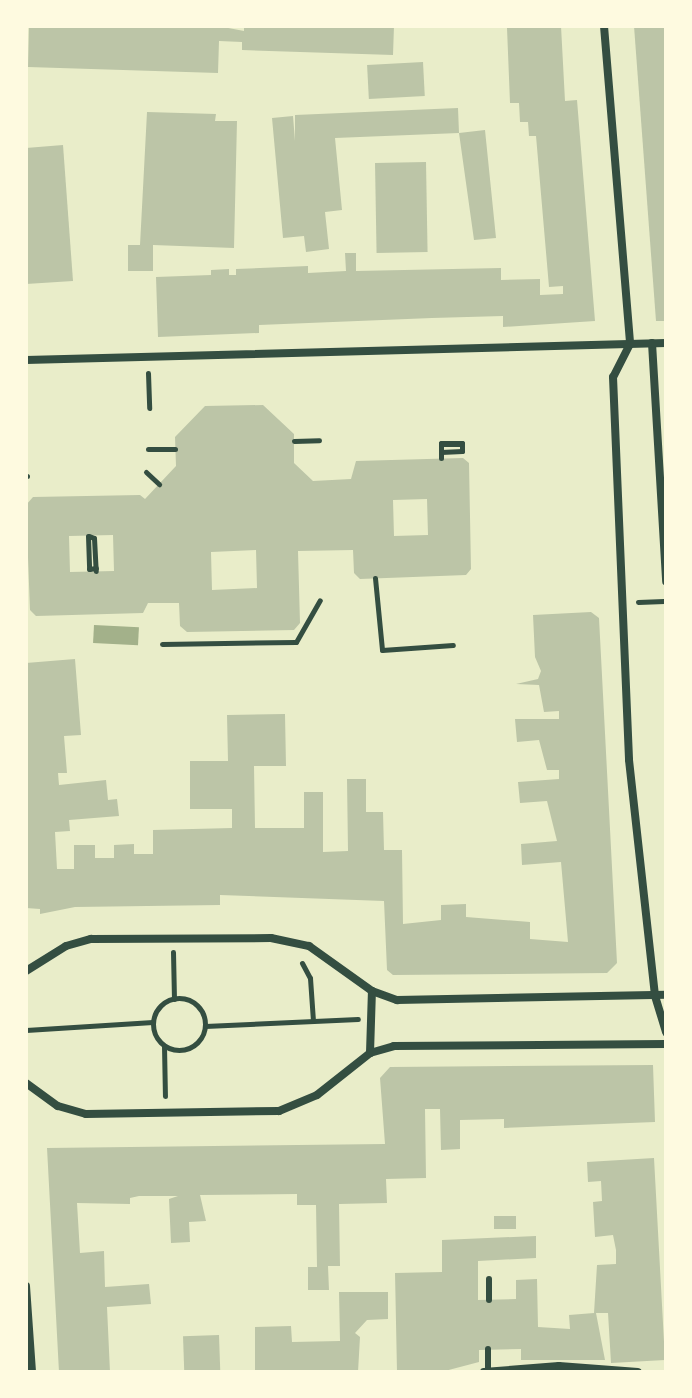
<!DOCTYPE html>
<style>
body{margin:0}
#map{position:relative;width:692px;height:1398px;overflow:hidden;background:#e9edc9;font-family:Quicksand,sans-serif}
div>[style]{position:absolute}
.water>*{inset:0;background:#a3b18a;transform-origin:0 0}
.building>*{inset:0;background:#bcc5a7;transform-origin:0 0}
.path>*{height:5px;margin:-2.5px;padding:0 2.5px;transform-origin:2.5px;border-radius:2.5px;background:#344e41}
.path>.ring{margin:-2.5px;padding:0;box-sizing:content-box;background:none;border:5px solid #344e41;border-radius:50%}
.service>*{height:6px;margin:-3px;padding:0 3px;transform-origin:3px;border-radius:3px;background:#344e41}
.minor>*{height:8px;margin:-4px;padding:0 4px;transform-origin:4px;border-radius:4px;background:#344e41}
span{translate:-50% -50%;white-space:nowrap;text-align:center;line-height:1.15;-webkit-text-stroke:7px #fefae0;paint-order:stroke}
.frame{position:absolute;inset:0;border:28px solid #fefae0;pointer-events:none}
</style>
<div id="map">
<div class="water">
<div style="left:94px;top:625px;width:45px;height:18px;rotate:3deg"></div>
</div>
<div class="building">
<div style="clip-path:polygon(29px 26px,218px 26px,244px 31px,244px 26px,394px 26px,393px 55px,242px 50px,242px 42px,219px 41px,218px 73px,28px 67px)"></div>
<div style="clip-path:polygon(561px 26px,565px 101px,577px 100px,595px 321px,503px 327px,503px 316px,432px 318px,259px 325px,259px 333px,158px 337px,156px 277px,211px 275px,211px 270px,229px 269px,229px 275px,236px 275px,236px 269px,308px 266px,308px 273px,346px 271px,345px 253px,356px 253px,356px 271px,501px 268px,501px 280px,540px 279px,540px 295px,563px 294px,563px 286px,549px 287px,536px 136px,529px 136px,528px 122px,520px 122px,519px 103px,510px 103px,507px 28px)"></div>
<div style="clip-path:polygon(634px 26px,666px 26px,666px 321px,656px 321px)"></div>
<div style="left:423px;top:62px;width:34px;height:56px;rotate:87deg"></div>
<div style="clip-path:polygon(458px 108px,459px 133px,485px 130px,496px 238px,474px 240px,459px 133px,335px 138px,342px 210px,325px 212px,329px 249px,306px 252px,304px 236px,283px 238px,272px 118px,293px 116px,295px 141px,295px 115px)"></div>
<div style="clip-path:polygon(147px 112px,216px 114px,215px 121px,237px 121px,234px 248px,153px 245px,153px 271px,128px 271px,128px 245px,140px 245px)"></div>
<div style="clip-path:polygon(63px 145px,73px 281px,26px 284px,26px 148px)"></div>
<div style="left:426px;top:162px;width:90px;height:51px;rotate:89deg"></div>
<div style="clip-path:polygon(evenodd,263px 405px,294px 434px,294px 463px,313px 481px,351px 479px,356px 461px,463px 458px,469px 463px,471px 569px,466px 575px,360px 579px,354px 573px,353px 550px,298px 551px,300px 623px,294px 630px,187px 632px,180px 626px,179px 603px,148px 603px,143px 613px,36px 616px,30px 610px,26px 505px,33px 497px,140px 495px,145px 499px,176px 466px,175px 437px,205px 406px,263px 405px,427px 499px,428px 535px,394px 536px,393px 500px,427px 499px,263px 405px,113px 535px,114px 571px,70px 572px,69px 536px,113px 535px,263px 405px,256px 550px,257px 588px,212px 590px,211px 552px,256px 550px)"></div>
<div style="clip-path:polygon(591px 612px,599px 618px,617px 963px,607px 973px,393px 975px,387px 970px,384px 901px,220px 895px,220px 905px,75px 907px,40px 914px,40px 909px,26px 908px,26px 663px,75px 659px,81px 735px,64px 736px,67px 773px,58px 773px,59px 785px,106px 780px,108px 800px,117px 799px,119px 816px,69px 820px,70px 831px,55px 832px,57px 869px,74px 869px,74px 845px,95px 845px,95px 858px,114px 858px,114px 845px,134px 844px,134px 854px,153px 854px,153px 830px,232px 828px,232px 809px,190px 809px,190px 761px,228px 761px,227px 715px,285px 714px,286px 766px,254px 766px,255px 828px,304px 828px,304px 792px,323px 792px,323px 852px,348px 851px,347px 779px,366px 779px,366px 812px,383px 812px,384px 850px,402px 850px,403px 924px,441px 920px,441px 905px,466px 904px,466px 917px,530px 922px,530px 939px,568px 942px,561px 862px,522px 865px,521px 844px,557px 841px,547px 801px,520px 803px,518px 782px,559px 779px,559px 770px,547px 770px,539px 740px,517px 742px,515px 719px,559px 719px,559px 711px,544px 712px,539px 685px,516px 684px,538px 679px,541px 671px,535px 657px,533px 615px)"></div>
<div style="clip-path:polygon(653px 1065px,655px 1122px,504px 1128px,504px 1119px,460px 1120px,460px 1149px,441px 1150px,440px 1109px,425px 1109px,426px 1178px,386px 1179px,387px 1203px,339px 1204px,340px 1266px,328px 1266px,329px 1290px,308px 1290px,308px 1267px,317px 1267px,316px 1205px,297px 1205px,297px 1194px,200px 1195px,206px 1221px,189px 1222px,190px 1242px,171px 1243px,169px 1199px,178px 1196px,139px 1196px,130px 1198px,130px 1204px,77px 1203px,80px 1253px,104px 1251px,105px 1287px,149px 1284px,151px 1304px,107px 1307px,110px 1372px,59px 1372px,47px 1148px,385px 1144px,380px 1078px,390px 1067px)"></div>
<div style="clip-path:polygon(654px 1158px,665px 1360px,611px 1363px,608px 1313px,596px 1313px,605px 1360px,521px 1360px,521px 1349px,479px 1350px,479px 1362px,441px 1372px,397px 1372px,395px 1273px,442px 1272px,442px 1240px,536px 1236px,536px 1258px,478px 1261px,478px 1300px,516px 1299px,516px 1280px,537px 1279px,538px 1327px,570px 1329px,569px 1315px,594px 1313px,597px 1265px,616px 1264px,616px 1250px,613px 1235px,595px 1237px,593px 1202px,602px 1201px,601px 1181px,588px 1182px,587px 1162px)"></div>
<div style="left:516px;top:1216px;width:13px;height:22px;rotate:90deg"></div>
<div style="clip-path:polygon(339px 1292px,388px 1292px,388px 1319px,367px 1320px,355px 1333px,360px 1337px,358px 1372px,255px 1372px,255px 1327px,291px 1326px,292px 1342px,340px 1341px)"></div>
<div style="left:219px;top:1335px;width:37px;height:36px;rotate:88deg"></div>
</div>
<div class="path">
<div style="left:148px;top:373px;width:35px;rotate:88deg"></div>
<div style="left:294px;top:441px;width:25px;rotate:-2deg"></div>
<div style="left:148px;top:449px;width:27px"></div>
<div style="left:441px;top:458px;width:15px;rotate:-90deg"></div>
<div style="left:441px;top:443px;width:21px"></div>
<div style="left:462px;top:443px;width:8px;rotate:90deg"></div>
<div style="left:462px;top:451px;width:21px;rotate:177deg"></div>
<div style="left:441px;top:452px;width:8px;rotate:-90deg"></div>
<div style="left:441px;top:444px;width:20px"></div>
<div style="left:146px;top:472px;width:18px;rotate:43deg"></div>
<div style="left:26px;top:476px;width:1px"></div>
<div style="left:88px;top:536px;width:33px;rotate:88deg"></div>
<div style="left:89px;top:569px;width:7px;rotate:-8deg"></div>
<div style="left:89px;top:536px;width:5px;rotate:22deg"></div>
<div style="left:94px;top:538px;width:33px;rotate:87deg"></div>
<div style="left:375px;top:578px;width:72px;rotate:84.4deg"></div>
<div style="left:382px;top:650px;width:71px;rotate:-4deg"></div>
<div style="left:638px;top:602px;width:26px;rotate:-2deg"></div>
<div style="left:162px;top:644px;width:134px;rotate:-0.9deg"></div>
<div style="left:296px;top:642px;width:48px;rotate:-60.3deg"></div>
<div style="left:173px;top:952px;width:47px;rotate:88.8deg"></div>
<div style="left:302px;top:963px;width:17px;rotate:62deg"></div>
<div style="left:310px;top:978px;width:43px;rotate:86deg"></div>
<div class="ring" style="left:153px;top:998px;width:47px;height:47px"></div>
<div style="left:205px;top:1026px;width:153px;rotate:-2.6deg"></div>
<div style="left:26px;top:1030px;width:127px;rotate:-3.6deg"></div>
<div style="left:164px;top:1046px;width:50px;rotate:88.9deg"></div>
</div>
<div class="service">
<div style="left:489px;top:1300px;width:21px;rotate:-90deg"></div>
<div style="left:488px;top:1371px;width:22px;rotate:-90deg"></div>
</div>
<div class="minor">
<div style="left:604px;top:26px;width:319px;rotate:85.3deg"></div>
<div style="left:630px;top:344px;width:37px;rotate:117deg"></div>
<div style="left:613px;top:377px;width:383px;rotate:87.6deg"></div>
<div style="left:629px;top:760px;width:237px;rotate:83.7deg"></div>
<div style="left:655px;top:996px;width:38px;rotate:73deg"></div>
<div style="left:652px;top:343px;width:239px;rotate:86.6deg"></div>
<div style="left:26px;top:360px;width:640px;rotate:-1.52deg"></div>
<div style="left:26px;top:971px;width:47px;rotate:-32deg"></div>
<div style="left:66px;top:946px;width:26px;rotate:-16deg"></div>
<div style="left:91px;top:939px;width:180px;rotate:-0.3deg"></div>
<div style="left:271px;top:938px;width:39px;rotate:12deg"></div>
<div style="left:309px;top:946px;width:77px;rotate:35.5deg"></div>
<div style="left:372px;top:991px;width:27px;rotate:20deg"></div>
<div style="left:397px;top:1000px;width:269px;rotate:-1.1deg"></div>
<div style="left:370px;top:1053px;width:62px;rotate:-88.2deg"></div>
<div style="left:26px;top:1083px;width:39px;rotate:36deg"></div>
<div style="left:58px;top:1106px;width:29px;rotate:16deg"></div>
<div style="left:86px;top:1114px;width:193px;rotate:-0.9deg"></div>
<div style="left:279px;top:1111px;width:41px;rotate:-22.8deg"></div>
<div style="left:317px;top:1095px;width:68px;rotate:-38.4deg"></div>
<div style="left:370px;top:1053px;width:25px;rotate:-16deg"></div>
<div style="left:394px;top:1046px;width:272px;rotate:-0.4deg"></div>
<div style="left:26px;top:1286px;width:86px;rotate:86deg"></div>
<div style="left:484px;top:1372px;width:75px;rotate:-4.6deg"></div>
<div style="left:559px;top:1366px;width:79px;rotate:4.3deg"></div>
</div>
<div class="frame"></div>
</div>
